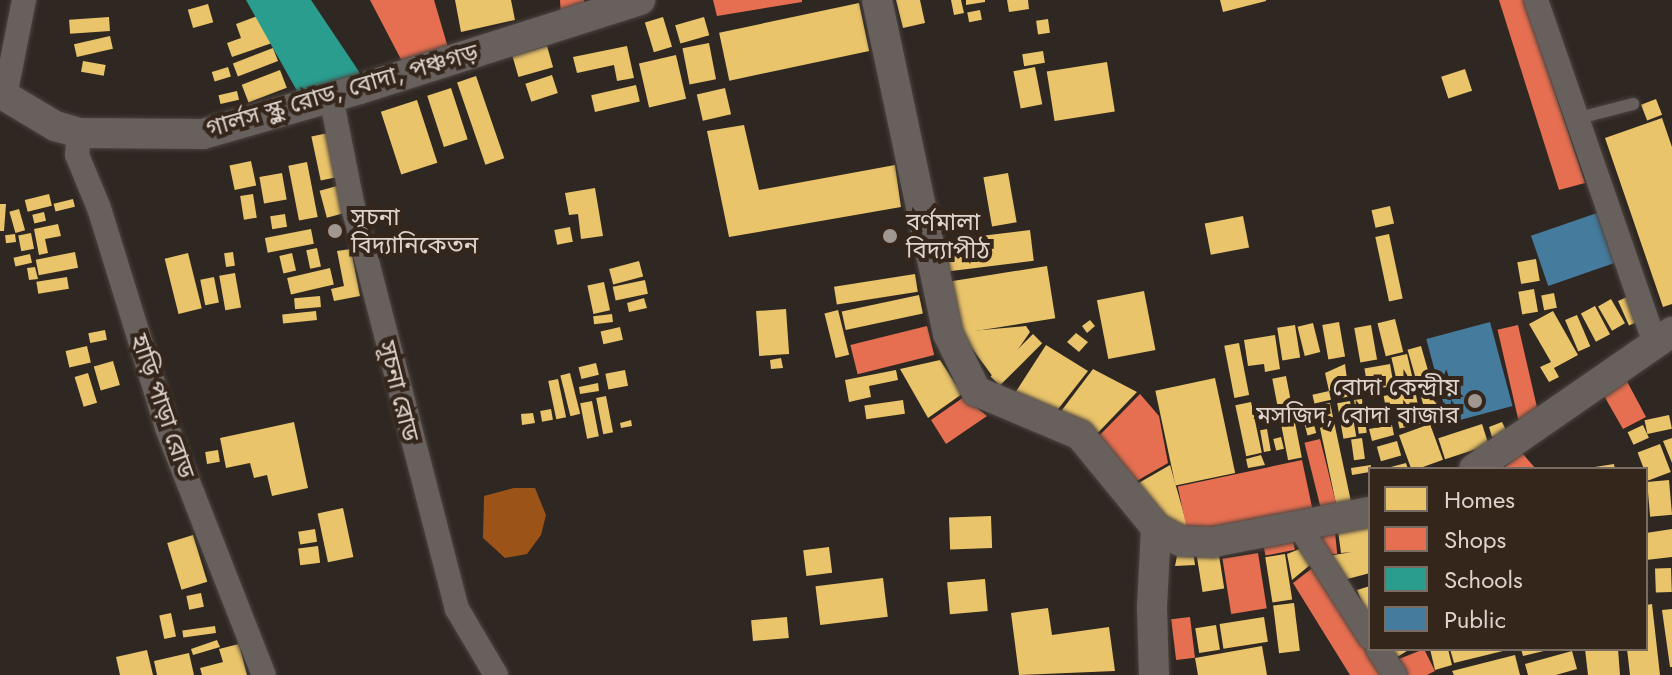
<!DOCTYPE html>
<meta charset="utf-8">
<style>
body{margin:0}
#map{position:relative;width:1672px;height:675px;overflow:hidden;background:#2f2722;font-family:Jost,"Noto Sans Bengali",sans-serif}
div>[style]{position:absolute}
.water>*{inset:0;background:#9b5318}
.homes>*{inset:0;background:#e9c46a;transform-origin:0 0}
.shops>*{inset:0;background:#e76f51;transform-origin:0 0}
.schools>*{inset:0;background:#2a9d8f}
.public>*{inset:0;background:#457b9d;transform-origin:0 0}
.roads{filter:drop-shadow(0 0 2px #4b433e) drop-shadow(0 0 2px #4b433e)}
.service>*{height:12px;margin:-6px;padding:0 6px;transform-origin:6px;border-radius:6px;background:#67605c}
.minor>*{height:24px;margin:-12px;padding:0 12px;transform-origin:12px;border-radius:12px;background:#67605c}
.tertiary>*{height:30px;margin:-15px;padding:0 15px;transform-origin:15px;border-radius:15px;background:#67605c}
.dots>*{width:22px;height:22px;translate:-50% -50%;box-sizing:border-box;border:4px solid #35261c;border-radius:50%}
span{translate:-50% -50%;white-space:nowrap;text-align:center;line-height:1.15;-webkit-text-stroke:8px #35261c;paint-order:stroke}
.street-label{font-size:24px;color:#ded4cd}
.poi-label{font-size:24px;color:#ded4cd}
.left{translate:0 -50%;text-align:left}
.right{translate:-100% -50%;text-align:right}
.legend{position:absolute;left:1368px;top:467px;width:280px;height:184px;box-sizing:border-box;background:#35261c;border:2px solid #796c63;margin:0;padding:10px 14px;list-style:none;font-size:24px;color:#ded4cd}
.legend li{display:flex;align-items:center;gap:16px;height:40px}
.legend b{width:40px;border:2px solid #796c63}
</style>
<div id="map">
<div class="water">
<div style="clip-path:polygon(514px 488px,535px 488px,546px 515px,541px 535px,527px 554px,505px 558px,483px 538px,484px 496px)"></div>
</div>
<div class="homes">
<div style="clip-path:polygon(455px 0,511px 0,515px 20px,461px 32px)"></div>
<div style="clip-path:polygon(896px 0,920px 0,925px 23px,903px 28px)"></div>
<div style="clip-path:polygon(951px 0,961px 0,964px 13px,954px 15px)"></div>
<div style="clip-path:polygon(966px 0,985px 0,985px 2px,966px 5px)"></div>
<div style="clip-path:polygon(1007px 0,1028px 0,1029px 9px,1009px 12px)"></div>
<div style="clip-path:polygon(1220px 0,1266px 0,1266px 1px,1223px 12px)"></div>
<div style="left:859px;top:3px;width:49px;height:143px;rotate:78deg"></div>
<div style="left:208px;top:4px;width:19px;height:21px;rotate:74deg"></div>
<div style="left:980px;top:10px;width:10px;height:13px;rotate:79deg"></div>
<div style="clip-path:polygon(265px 13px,275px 42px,232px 57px,227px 43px,241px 38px,236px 24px)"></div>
<div style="left:109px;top:17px;width:14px;height:40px;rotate:86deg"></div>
<div style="left:663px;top:17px;width:31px;height:19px;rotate:73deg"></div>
<div style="left:704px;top:17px;width:19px;height:30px;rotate:74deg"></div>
<div style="left:1048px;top:19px;width:14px;height:12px;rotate:82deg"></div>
<div style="left:110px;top:36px;width:13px;height:37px;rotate:77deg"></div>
<div style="left:709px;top:43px;width:37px;height:27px;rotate:79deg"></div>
<div style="left:547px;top:46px;width:22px;height:36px;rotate:74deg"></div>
<div style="clip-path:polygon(627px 46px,634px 78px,617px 81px,614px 65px,577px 73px,573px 57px)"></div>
<div style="left:273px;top:48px;width:14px;height:43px;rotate:69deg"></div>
<div style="left:1043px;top:51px;width:12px;height:21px;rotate:81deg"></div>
<div style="left:676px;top:55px;width:45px;height:38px;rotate:77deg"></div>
<div style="left:83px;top:61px;width:23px;height:11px;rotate:10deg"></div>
<div style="left:1107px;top:62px;width:50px;height:61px;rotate:81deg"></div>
<div style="left:228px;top:67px;width:10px;height:17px;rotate:73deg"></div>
<div style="left:1035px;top:67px;width:38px;height:22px;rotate:79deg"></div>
<div style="left:1465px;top:69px;width:23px;height:25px;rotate:72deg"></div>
<div style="left:280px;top:70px;width:19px;height:41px;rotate:69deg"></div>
<div style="left:552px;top:75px;width:19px;height:28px;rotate:72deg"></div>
<div style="left:476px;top:76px;width:87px;height:20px;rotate:71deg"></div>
<div style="left:636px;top:85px;width:17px;height:46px;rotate:77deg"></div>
<div style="left:451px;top:88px;width:54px;height:25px;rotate:72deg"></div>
<div style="left:725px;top:88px;width:27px;height:29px;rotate:77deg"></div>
<div style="left:237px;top:91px;width:9px;height:19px;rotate:77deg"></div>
<div style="left:1656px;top:99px;width:17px;height:16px;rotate:69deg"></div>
<div style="left:417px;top:100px;width:66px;height:38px;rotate:72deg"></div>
<div style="clip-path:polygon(1662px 118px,1672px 147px,1672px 304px,1663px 307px,1605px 138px)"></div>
<div style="clip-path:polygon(744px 125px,759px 190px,895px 165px,901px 207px,729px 237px,707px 131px)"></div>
<div style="left:328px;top:133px;width:45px;height:17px;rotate:78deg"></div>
<div style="left:251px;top:161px;width:25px;height:22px;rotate:78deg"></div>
<div style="left:307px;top:162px;width:56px;height:19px;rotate:79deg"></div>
<div style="left:282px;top:173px;width:27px;height:23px;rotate:80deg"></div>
<div style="left:1008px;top:173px;width:50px;height:25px;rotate:80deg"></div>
<div style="left:337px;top:186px;width:28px;height:18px;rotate:75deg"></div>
<div style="clip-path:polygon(595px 188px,603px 236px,581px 239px,578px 214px,569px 215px,565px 193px)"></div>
<div style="left:49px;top:194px;width:12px;height:25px;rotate:76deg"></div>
<div style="left:253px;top:194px;width:24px;height:13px;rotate:81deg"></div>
<div style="left:73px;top:199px;width:8px;height:20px;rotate:76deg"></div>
<div style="clip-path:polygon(0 204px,6px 204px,4px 231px,0 231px)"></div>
<div style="left:1390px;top:206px;width:18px;height:19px;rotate:77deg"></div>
<div style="left:19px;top:209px;width:22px;height:10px;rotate:74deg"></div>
<div style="left:44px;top:212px;width:9px;height:12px;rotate:77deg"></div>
<div style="left:285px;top:214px;width:13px;height:15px;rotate:81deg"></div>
<div style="left:1243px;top:216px;width:32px;height:39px;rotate:79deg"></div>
<div style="clip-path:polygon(58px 224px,61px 236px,45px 239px,48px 253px,39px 255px,34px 229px)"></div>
<div style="left:570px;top:227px;width:15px;height:16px;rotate:79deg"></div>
<div style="left:311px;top:229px;width:15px;height:47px;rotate:79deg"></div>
<div style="left:1030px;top:230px;width:31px;height:85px;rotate:83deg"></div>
<div style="left:31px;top:233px;width:16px;height:13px;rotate:79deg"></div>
<div style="left:15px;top:234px;width:8px;height:10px;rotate:83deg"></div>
<div style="left:1389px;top:234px;width:66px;height:14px;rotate:78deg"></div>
<div style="left:317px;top:248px;width:19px;height:11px;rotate:78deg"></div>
<div style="clip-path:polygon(351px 249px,360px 296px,334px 301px,331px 289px,344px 286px,337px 251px)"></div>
<div style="left:75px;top:252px;width:16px;height:40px;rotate:79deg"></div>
<div style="left:233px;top:252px;width:14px;height:9px;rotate:82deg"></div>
<div style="left:188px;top:253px;width:57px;height:24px;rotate:76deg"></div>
<div style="left:292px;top:253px;width:18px;height:13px;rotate:77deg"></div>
<div style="left:30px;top:254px;width:9px;height:17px;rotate:77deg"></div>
<div style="left:1536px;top:259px;width:22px;height:19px;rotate:80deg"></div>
<div style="left:639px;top:261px;width:16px;height:31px;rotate:75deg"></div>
<div style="left:1047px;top:266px;width:53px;height:100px;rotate:81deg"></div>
<div style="clip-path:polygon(35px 267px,38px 279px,29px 280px,27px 268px)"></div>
<div style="left:330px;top:268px;width:17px;height:44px;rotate:77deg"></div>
<div style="left:235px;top:273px;width:35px;height:16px;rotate:80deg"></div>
<div style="left:915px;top:274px;width:18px;height:82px;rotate:81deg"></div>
<div style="left:67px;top:277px;width:12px;height:31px;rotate:81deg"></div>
<div style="left:214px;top:277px;width:26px;height:14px;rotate:79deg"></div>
<div style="left:645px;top:280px;width:14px;height:33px;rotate:78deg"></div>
<div style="left:604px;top:282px;width:29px;height:17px;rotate:78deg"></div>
<div style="left:1534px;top:289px;width:23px;height:16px;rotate:80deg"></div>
<div style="left:1144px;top:291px;width:60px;height:48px;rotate:79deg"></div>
<div style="left:1554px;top:293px;width:15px;height:13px;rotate:79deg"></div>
<div style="left:919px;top:295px;width:19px;height:79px;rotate:78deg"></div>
<div style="left:320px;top:296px;width:11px;height:26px;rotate:85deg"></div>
<div style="left:1629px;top:296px;width:27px;height:12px;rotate:66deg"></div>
<div style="clip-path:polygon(644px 298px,647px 308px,629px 312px,627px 303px)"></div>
<div style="left:1611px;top:299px;width:28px;height:15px;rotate:60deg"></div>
<div style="left:1595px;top:306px;width:32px;height:16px;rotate:62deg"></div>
<div style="left:786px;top:309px;width:45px;height:30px;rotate:86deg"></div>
<div style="left:838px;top:310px;width:46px;height:14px;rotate:76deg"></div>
<div style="left:316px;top:311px;width:9px;height:34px;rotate:84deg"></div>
<div style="clip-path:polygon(1553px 311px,1578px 355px,1554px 368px,1559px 377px,1549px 382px,1540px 367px,1551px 362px,1529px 324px)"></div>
<div style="left:612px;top:314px;width:8px;height:19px;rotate:83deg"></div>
<div style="left:1577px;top:315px;width:34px;height:13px;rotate:67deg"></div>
<div style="left:1395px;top:319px;width:34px;height:18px;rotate:76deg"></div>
<div style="clip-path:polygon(1090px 320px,1095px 326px,1087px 333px,1082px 326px)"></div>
<div style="left:1339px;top:322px;width:35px;height:17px;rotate:80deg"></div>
<div style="left:1313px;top:323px;width:30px;height:16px;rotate:76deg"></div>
<div style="left:1295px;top:325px;width:33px;height:18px;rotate:81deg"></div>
<div style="left:1371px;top:325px;width:35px;height:17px;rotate:80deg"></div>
<div style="clip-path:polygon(1026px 326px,1030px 332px,996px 381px,960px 332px)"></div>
<div style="left:620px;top:327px;width:13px;height:20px;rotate:77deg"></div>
<div style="left:105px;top:330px;width:10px;height:17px;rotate:79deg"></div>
<div style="clip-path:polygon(1076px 333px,1088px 342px,1079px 352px,1067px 342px)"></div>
<div style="left:1033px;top:334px;width:13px;height:60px;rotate:45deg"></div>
<div style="clip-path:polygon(1275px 335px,1280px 369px,1265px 372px,1264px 364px,1248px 366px,1244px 340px)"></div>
<div style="left:1239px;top:343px;width:53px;height:15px;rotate:79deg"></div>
<div style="clip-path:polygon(1046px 345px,1088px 371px,1055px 413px,1015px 393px)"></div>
<div style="left:87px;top:346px;width:17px;height:22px;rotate:77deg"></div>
<div style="left:1421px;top:346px;width:75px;height:14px;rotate:74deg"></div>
<div style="left:1407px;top:354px;width:27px;height:16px;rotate:77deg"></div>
<div style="clip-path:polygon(781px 358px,783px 368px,771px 369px,770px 360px)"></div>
<div style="clip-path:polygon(940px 360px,962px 394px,928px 418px,900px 369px)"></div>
<div style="left:113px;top:361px;width:25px;height:20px;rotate:74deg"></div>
<div style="left:596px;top:363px;width:12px;height:18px;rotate:76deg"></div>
<div style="clip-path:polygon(1345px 364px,1347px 379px,1335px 381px,1336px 387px,1348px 385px,1351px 396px,1337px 399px,1335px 389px,1329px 391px,1325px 373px)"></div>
<div style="left:1390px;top:364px;width:22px;height:26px;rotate:80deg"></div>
<div style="clip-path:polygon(1093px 369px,1137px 392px,1090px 441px,1059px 414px)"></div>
<div style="left:625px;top:370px;width:16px;height:20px;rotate:79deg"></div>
<div style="clip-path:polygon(896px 370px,898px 380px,869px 386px,871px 397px,849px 402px,845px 380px)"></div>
<div style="left:88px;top:373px;width:31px;height:14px;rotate:73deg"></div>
<div style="left:570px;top:373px;width:42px;height:10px;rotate:76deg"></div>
<div style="left:1286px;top:376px;width:83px;height:14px;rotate:79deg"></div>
<div style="left:1215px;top:378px;width:97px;height:61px;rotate:78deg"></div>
<div style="left:558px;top:379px;width:39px;height:10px;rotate:78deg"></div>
<div style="clip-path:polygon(598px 383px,599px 391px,580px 394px,579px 387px)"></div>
<div style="left:1415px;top:390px;width:15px;height:32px;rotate:79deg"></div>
<div style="left:1329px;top:391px;width:9px;height:17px;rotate:77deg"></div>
<div style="left:606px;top:396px;width:37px;height:10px;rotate:79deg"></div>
<div style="left:1362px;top:399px;width:34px;height:8px;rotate:82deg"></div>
<div style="left:903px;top:400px;width:14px;height:39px;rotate:82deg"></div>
<div style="left:592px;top:401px;width:36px;height:12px;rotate:79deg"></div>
<div style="left:1350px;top:401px;width:36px;height:13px;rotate:80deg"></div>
<div style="left:1251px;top:402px;width:52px;height:16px;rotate:78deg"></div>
<div style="left:1330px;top:403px;width:109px;height:15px;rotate:78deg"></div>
<div style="left:1309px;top:406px;width:28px;height:9px;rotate:75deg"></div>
<div style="left:551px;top:409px;width:11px;height:11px;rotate:80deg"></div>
<div style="left:1422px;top:410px;width:13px;height:26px;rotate:77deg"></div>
<div style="clip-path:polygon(533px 413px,535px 423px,522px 425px,521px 414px)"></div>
<div style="left:1669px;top:415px;width:14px;height:25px;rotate:78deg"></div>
<div style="clip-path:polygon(631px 420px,632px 426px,621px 428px,620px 423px)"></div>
<div style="clip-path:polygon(294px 422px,308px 488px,272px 496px,267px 475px,254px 478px,250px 463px,226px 468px,220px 438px)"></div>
<div style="clip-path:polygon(1502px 422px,1507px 432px,1492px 437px,1489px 427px)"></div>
<div style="left:1430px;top:424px;width:38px;height:33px;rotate:70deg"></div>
<div style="left:1482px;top:424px;width:22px;height:46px;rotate:72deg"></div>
<div style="clip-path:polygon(1392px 425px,1394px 435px,1372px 441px,1369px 429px)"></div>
<div style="left:1643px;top:425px;width:14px;height:17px;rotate:65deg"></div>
<div style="left:1267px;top:429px;width:22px;height:7px;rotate:80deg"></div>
<div style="left:1281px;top:437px;width:12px;height:8px;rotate:76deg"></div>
<div style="left:1362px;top:438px;width:21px;height:11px;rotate:82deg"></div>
<div style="clip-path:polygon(1672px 438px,1672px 463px,1663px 441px)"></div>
<div style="left:1397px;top:441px;width:15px;height:21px;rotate:74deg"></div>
<div style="left:1660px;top:444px;width:30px;height:24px;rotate:69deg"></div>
<div style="left:218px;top:450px;width:12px;height:13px;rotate:81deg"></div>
<div style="clip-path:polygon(1261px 455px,1265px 465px,1248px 468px,1246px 459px)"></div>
<div style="clip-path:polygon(1406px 463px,1408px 469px,1387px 469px,1387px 468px)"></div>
<div style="clip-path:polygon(1614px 464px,1615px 469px,1595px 469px,1595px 467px)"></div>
<div style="clip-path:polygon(1170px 465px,1191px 539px,1130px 488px)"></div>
<div style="clip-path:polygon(1371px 465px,1370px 472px,1352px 475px,1351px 468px)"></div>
<div style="left:1669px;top:480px;width:35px;height:22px;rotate:85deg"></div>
<div style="left:343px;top:508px;width:50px;height:26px;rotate:78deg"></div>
<div style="left:991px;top:516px;width:32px;height:42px;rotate:88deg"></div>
<div style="clip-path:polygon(1370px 519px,1370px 573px,1340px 581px,1322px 557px,1352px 552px,1341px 553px,1337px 523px)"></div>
<div style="left:315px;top:529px;width:13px;height:17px;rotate:81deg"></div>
<div style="clip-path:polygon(1672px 529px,1672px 557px,1646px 560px,1646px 533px)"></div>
<div style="left:193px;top:535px;width:49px;height:27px;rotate:73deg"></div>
<div style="left:318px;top:546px;width:17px;height:20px;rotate:83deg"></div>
<div style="clip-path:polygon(1307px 546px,1316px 560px,1292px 580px,1287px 554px)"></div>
<div style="left:829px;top:547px;width:26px;height:26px;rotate:83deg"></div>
<div style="left:1218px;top:549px;width:40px;height:22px;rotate:81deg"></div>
<div style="clip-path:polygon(1178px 551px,1193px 551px,1195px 565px,1175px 566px)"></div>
<div style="left:1285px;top:554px;width:46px;height:20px;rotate:81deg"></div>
<div style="left:1671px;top:568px;width:24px;height:16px;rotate:88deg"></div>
<div style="left:883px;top:578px;width:39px;height:68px;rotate:83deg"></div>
<div style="left:985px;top:579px;width:32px;height:38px;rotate:85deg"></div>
<div style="clip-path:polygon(1370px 586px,1370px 613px,1367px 615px,1357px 590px)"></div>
<div style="left:201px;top:593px;width:14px;height:15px;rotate:78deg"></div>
<div style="left:1294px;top:603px;width:48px;height:21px;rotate:83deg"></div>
<div style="clip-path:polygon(1652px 604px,1660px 675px,1630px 675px,1627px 649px,1646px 649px,1646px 605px)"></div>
<div style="clip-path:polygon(1048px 608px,1052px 635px,1109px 627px,1115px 671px,1019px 675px,1011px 613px)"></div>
<div style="clip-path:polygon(1672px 609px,1672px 667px,1670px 667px,1662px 610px)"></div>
<div style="left:171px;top:613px;width:24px;height:12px;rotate:78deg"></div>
<div style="left:787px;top:617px;width:21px;height:36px;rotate:85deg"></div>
<div style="left:1264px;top:617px;width:25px;height:45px;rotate:81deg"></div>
<div style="left:1216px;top:625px;width:25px;height:21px;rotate:81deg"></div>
<div style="left:215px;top:626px;width:7px;height:33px;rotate:82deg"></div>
<div style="clip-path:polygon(217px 640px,220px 647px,193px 655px,191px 649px)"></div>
<div style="clip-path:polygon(239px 644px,247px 675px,202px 675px,200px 668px,223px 662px,219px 649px)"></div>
<div style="clip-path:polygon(1262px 646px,1267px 675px,1198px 675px,1195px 658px)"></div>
<div style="clip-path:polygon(1388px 649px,1410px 649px,1394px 659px)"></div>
<div style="clip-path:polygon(1430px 649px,1448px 649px,1452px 665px,1435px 670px)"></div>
<div style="clip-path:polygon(1450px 649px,1507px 649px,1507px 650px,1454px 663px)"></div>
<div style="clip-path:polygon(1521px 649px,1548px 649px,1548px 650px,1523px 656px)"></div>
<div style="clip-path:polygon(1585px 649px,1618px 649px,1620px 675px,1588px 675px)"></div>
<div style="clip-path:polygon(147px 650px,153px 675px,120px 675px,116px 657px)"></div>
<div style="clip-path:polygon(1572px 651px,1577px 669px,1556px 675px,1528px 675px,1525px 664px)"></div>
<div style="clip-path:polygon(189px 653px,194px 675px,157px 675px,154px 661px)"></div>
<div style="clip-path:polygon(1515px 655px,1520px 675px,1454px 675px,1452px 671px)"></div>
</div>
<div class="shops">
<div style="clip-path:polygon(370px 0,434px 0,449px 51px,405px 67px)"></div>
<div style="clip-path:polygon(560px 0,584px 0,585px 10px,561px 16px)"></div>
<div style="clip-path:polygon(713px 0,802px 0,802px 2px,717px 16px)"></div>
<div style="clip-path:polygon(1499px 0,1524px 0,1585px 183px,1559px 190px)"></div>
<div style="left:1518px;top:325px;width:92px;height:21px;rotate:77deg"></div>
<div style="left:927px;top:326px;width:30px;height:79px;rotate:76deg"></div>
<div style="clip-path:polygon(1622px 372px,1646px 417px,1623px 429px,1603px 394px)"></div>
<div style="clip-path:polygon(1140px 394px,1159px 416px,1168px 463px,1128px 486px,1092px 443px)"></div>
<div style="clip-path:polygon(964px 397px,987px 416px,946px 444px,931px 420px)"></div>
<div style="left:1320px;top:439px;width:76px;height:16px;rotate:76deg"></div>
<div style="clip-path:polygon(1522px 453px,1536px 469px,1502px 469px)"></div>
<div style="left:1302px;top:460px;width:54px;height:127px;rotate:78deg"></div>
<div style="left:1334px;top:523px;width:31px;height:17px;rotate:84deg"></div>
<div style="left:1293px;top:540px;width:10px;height:30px;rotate:79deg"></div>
<div style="left:1258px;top:553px;width:56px;height:36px;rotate:81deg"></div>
<div style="clip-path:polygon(1319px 563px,1391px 675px,1350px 675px,1293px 583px)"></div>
<div style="left:1190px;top:617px;width:41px;height:19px;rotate:83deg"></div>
<div style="clip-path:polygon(1424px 649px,1435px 671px,1427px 675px,1407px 675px,1399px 659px)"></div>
</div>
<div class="schools">
<div style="clip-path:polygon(246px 0,311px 0,364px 79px,301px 98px)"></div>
</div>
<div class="public">
<div style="left:1600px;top:212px;width:53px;height:73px;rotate:71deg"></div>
<div style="left:1490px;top:322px;width:87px;height:66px;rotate:75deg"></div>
</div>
<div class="roads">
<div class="service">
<div style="left:1579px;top:118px;width:56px;rotate:-14.5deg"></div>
</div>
<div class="minor">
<div style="left:1536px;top:0;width:363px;rotate:70.9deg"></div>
<div style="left:5px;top:96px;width:98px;rotate:-78.8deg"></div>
<div style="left:331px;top:97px;width:112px;rotate:78.7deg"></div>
<div style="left:353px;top:207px;width:415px;rotate:75.5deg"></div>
<div style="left:457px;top:609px;width:77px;rotate:59.4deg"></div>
<div style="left:79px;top:133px;width:22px;rotate:95deg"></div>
<div style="left:77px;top:155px;width:57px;rotate:67.5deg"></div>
<div style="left:99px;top:208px;width:230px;rotate:72.8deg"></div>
<div style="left:167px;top:428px;width:265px;rotate:68.6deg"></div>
<div style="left:1299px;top:526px;width:132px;rotate:57.4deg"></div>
<div style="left:1378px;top:649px;width:31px;rotate:57deg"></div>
</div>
<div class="tertiary">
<div style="left:877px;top:0;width:341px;rotate:78deg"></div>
<div style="left:948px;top:334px;width:64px;rotate:63.8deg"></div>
<div style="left:976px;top:391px;width:113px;rotate:22.9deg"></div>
<div style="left:1080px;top:435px;width:120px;rotate:50.7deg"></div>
<div style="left:1156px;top:528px;width:27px;rotate:28deg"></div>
<div style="left:1180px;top:541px;width:34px;rotate:2deg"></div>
<div style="left:1214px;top:542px;width:159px;rotate:-10.9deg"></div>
<div style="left:0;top:93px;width:64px;rotate:31deg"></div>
<div style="left:55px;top:126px;width:25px;rotate:16deg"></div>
<div style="left:79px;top:133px;width:124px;rotate:0.5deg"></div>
<div style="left:203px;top:134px;width:163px;rotate:-16deg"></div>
<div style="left:360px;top:89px;width:294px;rotate:-17.6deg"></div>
<div style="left:1474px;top:469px;width:241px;rotate:-34.7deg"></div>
<div style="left:1154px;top:675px;width:68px;rotate:-91.7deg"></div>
<div style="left:1152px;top:607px;width:79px;rotate:-87.1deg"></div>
</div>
</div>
<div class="dots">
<div style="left:335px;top:231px;background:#a19791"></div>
<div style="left:890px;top:236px;background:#a19791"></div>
<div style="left:1475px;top:401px;background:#a19791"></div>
</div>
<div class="street-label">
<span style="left:342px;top:90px;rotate:-16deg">গার্লস স্কুল রোড, বোদা, পঞ্চগড়</span>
<span style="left:399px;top:391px;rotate:76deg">সূচনা রোড</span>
<span style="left:163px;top:406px;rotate:71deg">হাড়ি পাড়া রোড</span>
</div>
<div class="poi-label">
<span class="left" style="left:351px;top:231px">সূচনা<br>বিদ্যানিকেতন</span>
<span class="left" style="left:906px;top:236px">বর্ণমালা<br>বিদ্যাপীঠ</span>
<span class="right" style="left:1459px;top:401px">বোদা কেন্দ্রীয়<br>মসজিদ, বোদা বাজার</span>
</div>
<ul class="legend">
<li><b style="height:22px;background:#e9c46a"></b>Homes</li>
<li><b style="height:22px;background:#e76f51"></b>Shops</li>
<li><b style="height:22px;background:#2a9d8f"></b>Schools</li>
<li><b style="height:22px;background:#457b9d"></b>Public</li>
</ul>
</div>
